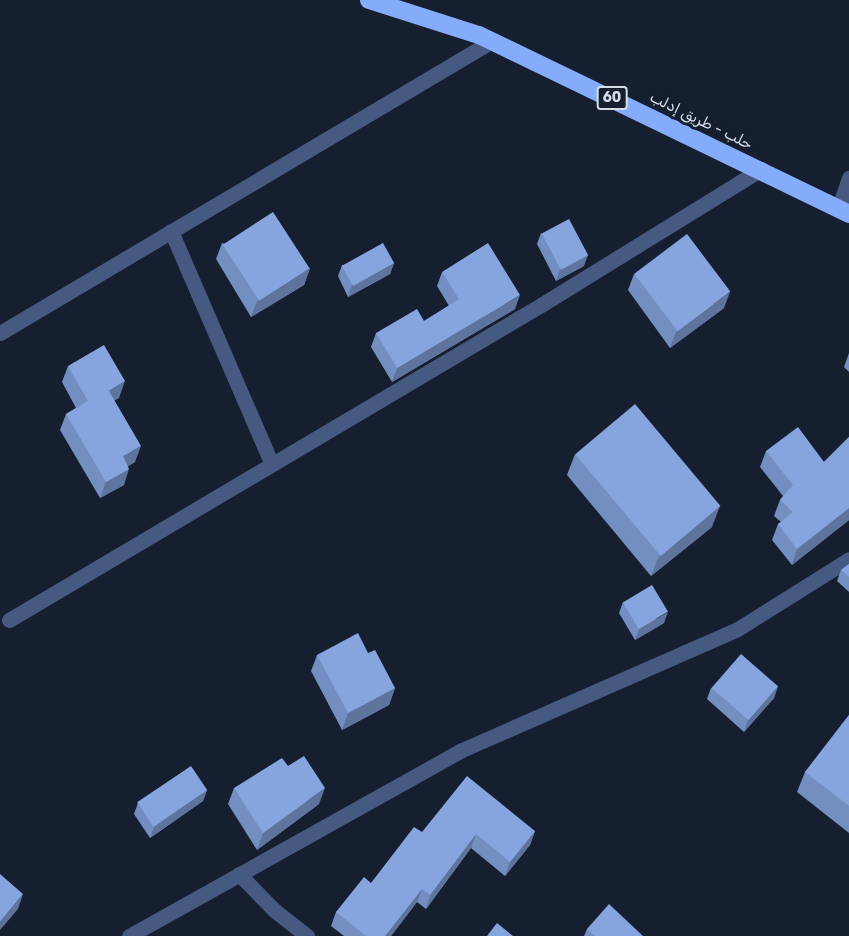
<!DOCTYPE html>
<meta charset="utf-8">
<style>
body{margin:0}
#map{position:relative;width:849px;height:936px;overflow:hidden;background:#161f30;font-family:Rubik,Cairo,sans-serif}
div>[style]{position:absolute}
.minor>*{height:15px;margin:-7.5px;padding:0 7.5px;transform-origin:7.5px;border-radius:7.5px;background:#465a81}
.highway>*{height:18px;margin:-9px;padding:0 9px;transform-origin:9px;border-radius:9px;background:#84acfb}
.wall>*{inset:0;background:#738ec0}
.shaded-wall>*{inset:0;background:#5e749c}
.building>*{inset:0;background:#86a5df;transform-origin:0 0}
span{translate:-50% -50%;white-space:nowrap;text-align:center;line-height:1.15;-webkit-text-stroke:6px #161f30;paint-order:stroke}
.shield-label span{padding:2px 4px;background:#161f30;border:2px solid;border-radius:4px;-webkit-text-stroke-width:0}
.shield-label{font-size:14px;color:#d6dce8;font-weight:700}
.street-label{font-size:15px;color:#d6dce8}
</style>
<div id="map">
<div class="minor">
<div style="left:839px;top:207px;width:31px;rotate:-71deg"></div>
<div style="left:171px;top:231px;width:254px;rotate:66.6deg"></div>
<div style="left:0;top:333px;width:572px;rotate:-30.69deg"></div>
<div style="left:9px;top:620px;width:618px;rotate:-30.63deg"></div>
<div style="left:541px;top:305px;width:259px;rotate:-31.7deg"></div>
<div style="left:239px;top:874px;width:50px;rotate:45.8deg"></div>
<div style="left:274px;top:910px;width:42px;rotate:38.2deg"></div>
<div style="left:129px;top:936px;width:381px;rotate:-29.2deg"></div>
<div style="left:462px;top:750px;width:299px;rotate:-23.7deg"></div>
<div style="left:736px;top:630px;width:133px;rotate:-32.1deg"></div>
</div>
<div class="highway">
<div style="left:369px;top:0;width:115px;rotate:17.7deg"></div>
<div style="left:479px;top:35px;width:411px;rotate:25.8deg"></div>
</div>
<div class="wall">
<div style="clip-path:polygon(541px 233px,584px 266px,556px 281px,537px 244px)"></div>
<div style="clip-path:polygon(222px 243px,310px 268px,304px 285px,251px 317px,216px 259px)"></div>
<div style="clip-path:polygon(394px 263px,390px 274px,348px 297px,338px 276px,342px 265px)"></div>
<div style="clip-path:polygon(442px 272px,515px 309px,392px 382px,371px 347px,376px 333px,424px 321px,449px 306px,437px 286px)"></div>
<div style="clip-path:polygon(634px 274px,724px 308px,670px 348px,628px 290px)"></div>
<div style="clip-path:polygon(849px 353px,849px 372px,844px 367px)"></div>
<div style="clip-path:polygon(68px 366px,119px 398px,114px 400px,135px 462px,128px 466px,124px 485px,100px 498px,60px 430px,66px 414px,76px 408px,62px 382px)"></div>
<div style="clip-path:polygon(849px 437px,849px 520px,792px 565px,772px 540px,778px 524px,781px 522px,774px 516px,780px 500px,783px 496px,760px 467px,766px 451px,824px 462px)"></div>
<div style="clip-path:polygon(575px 454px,712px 527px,651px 576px,567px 475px)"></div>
<div style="clip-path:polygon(849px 564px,849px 592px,837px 581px,841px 570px)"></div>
<div style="clip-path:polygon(623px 602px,664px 623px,635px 640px,619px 613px)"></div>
<div style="clip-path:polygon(368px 653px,395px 688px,389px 705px,342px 730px,311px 671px,317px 655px)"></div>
<div style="clip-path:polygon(778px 686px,774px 698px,744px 732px,707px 699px,711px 688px)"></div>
<div style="clip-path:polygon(849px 715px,849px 833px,797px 792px,805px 772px)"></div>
<div style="clip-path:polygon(234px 788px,319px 804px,257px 850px,228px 804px)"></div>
<div style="clip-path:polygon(207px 790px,203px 801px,150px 838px,134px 814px,138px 803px)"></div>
<div style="clip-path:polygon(535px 831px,530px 845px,505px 876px,471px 848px,426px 909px,417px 902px,391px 936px,344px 936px,331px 926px,336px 912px,371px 883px,422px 832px)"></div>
<div style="clip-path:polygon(587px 929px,643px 936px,584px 936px)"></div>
</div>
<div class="shaded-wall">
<div style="clip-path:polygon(588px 255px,584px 266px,556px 281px,560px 269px)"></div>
<div style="clip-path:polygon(394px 263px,390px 274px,348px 297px,352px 285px)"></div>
<div style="clip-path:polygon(310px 268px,304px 285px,251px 317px,257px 301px)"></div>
<div style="clip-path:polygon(730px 292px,724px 308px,670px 348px,676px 332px)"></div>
<div style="clip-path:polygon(520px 295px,515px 309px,392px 382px,397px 368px)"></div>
<div style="clip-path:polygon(125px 381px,119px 398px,103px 407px,109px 391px)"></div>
<div style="clip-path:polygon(141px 446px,135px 462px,117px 473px,123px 456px)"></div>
<div style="clip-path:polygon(129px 469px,124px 485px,100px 498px,106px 482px)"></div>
<div style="clip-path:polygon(720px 506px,712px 527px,651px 576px,659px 556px)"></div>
<div style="clip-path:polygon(849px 508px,849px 520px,792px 565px,797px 549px)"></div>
<div style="clip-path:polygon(668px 612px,664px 623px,635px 640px,639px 629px)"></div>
<div style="clip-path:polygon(778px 686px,774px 698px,744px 732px,748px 720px)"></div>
<div style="clip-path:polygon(395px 688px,389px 705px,342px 730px,348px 713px)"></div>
<div style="clip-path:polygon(325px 788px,319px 804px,257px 850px,263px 833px)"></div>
<div style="clip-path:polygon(207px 790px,203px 801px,150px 838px,154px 827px)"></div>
<div style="clip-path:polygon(535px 831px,530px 845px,505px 876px,510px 862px)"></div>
<div style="clip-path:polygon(476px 834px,471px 848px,426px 909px,430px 895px)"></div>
<div style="clip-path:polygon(422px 889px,417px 902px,391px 936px,385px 936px)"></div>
<div style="clip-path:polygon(23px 894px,18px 909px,0 930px,0 922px)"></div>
</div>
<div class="building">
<div style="left:273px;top:212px;width:67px;height:60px;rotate:57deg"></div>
<div style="left:569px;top:219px;width:41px;height:31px;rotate:62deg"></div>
<div style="left:687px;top:234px;width:72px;height:66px;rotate:53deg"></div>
<div style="left:383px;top:243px;width:23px;height:47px;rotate:61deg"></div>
<div style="clip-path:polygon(488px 243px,520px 295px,397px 368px,376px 333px,417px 309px,424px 321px,459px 299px,442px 272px)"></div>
<div style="clip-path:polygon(104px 345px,125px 381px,109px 391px,141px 446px,123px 456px,129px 469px,106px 482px,66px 414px,88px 401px,68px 366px)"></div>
<div style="left:635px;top:404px;width:133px;height:78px;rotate:50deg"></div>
<div style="clip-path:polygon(798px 427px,824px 462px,849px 437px,849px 508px,797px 549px,778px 524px,793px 512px,780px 500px,793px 485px,766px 451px)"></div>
<div style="clip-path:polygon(849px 564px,849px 577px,841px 570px)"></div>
<div style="left:652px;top:585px;width:31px;height:34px;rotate:59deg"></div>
<div style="clip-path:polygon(358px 633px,368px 653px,375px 650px,395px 688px,348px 713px,317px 655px)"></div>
<div style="left:741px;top:654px;width:49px;height:45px;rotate:41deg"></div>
<div style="clip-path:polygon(849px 715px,849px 806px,805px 772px)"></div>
<div style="clip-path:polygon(304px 756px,325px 788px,263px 833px,234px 788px,282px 758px,288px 766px)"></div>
<div style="left:191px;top:766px;width:29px;height:65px;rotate:56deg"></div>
<div style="clip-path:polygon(467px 776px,535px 831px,510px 862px,476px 834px,430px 895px,422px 889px,385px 936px,366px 936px,336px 912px,364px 877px,371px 883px,414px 827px,422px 832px)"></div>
<div style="clip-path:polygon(0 874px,23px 894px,0 922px)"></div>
<div style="clip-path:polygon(609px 904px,643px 936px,595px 936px,587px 929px)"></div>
<div style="clip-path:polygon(497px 923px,513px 936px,487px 936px)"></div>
</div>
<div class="shield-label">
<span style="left:612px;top:98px">60</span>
</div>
<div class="street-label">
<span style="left:701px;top:121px;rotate:26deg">حلب - طريق إدلب</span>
</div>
</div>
